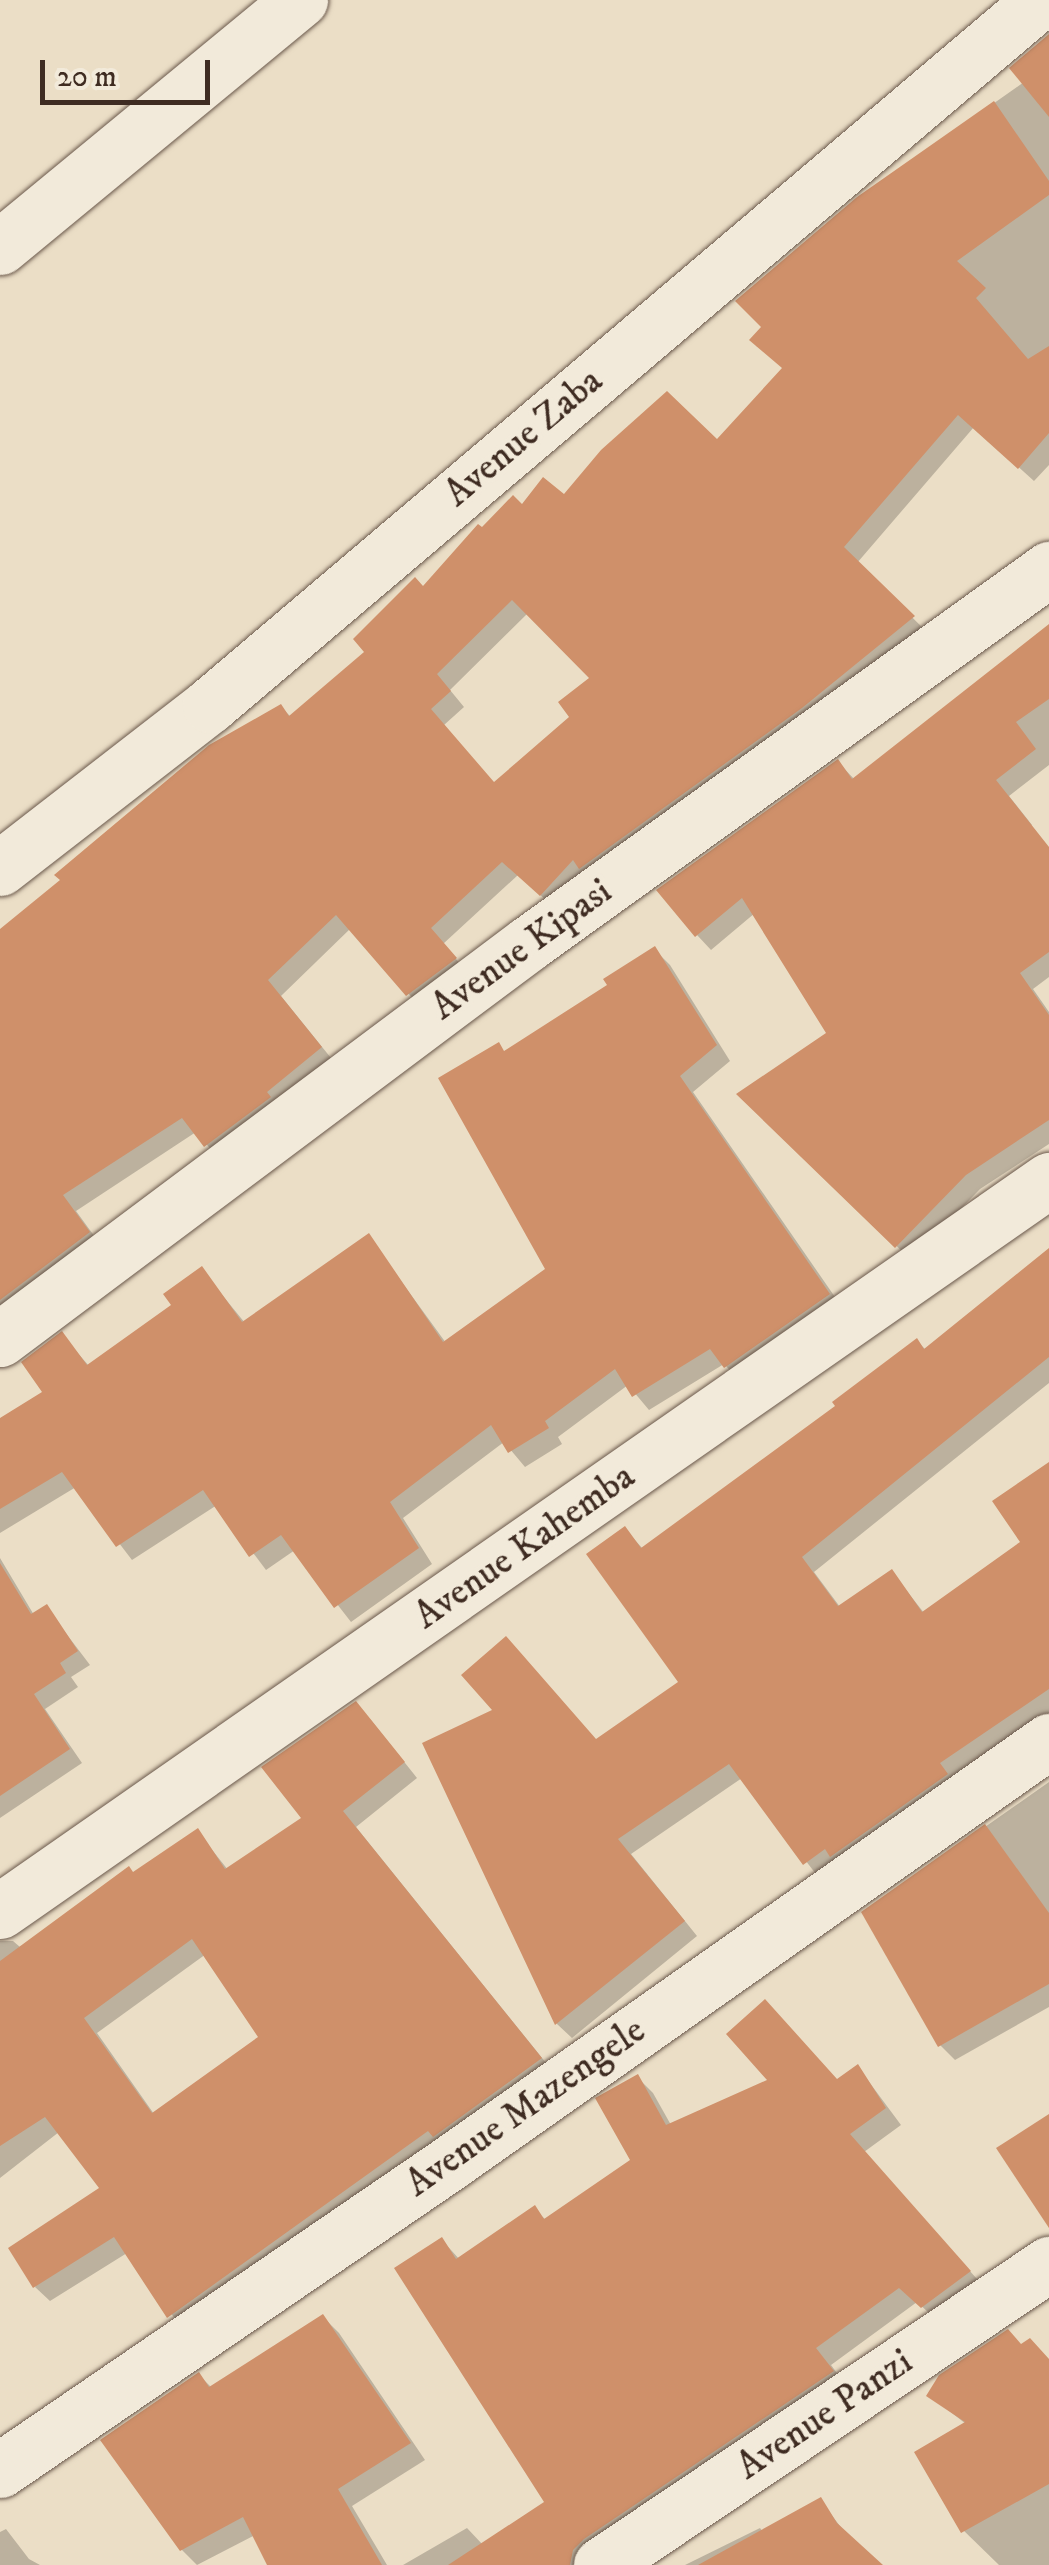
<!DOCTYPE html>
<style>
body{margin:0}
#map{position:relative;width:1049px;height:2565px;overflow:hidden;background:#ebdec6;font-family:"IM FELL DW Pica",serif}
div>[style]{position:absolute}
.shadow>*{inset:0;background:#0003}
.building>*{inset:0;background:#cf906a}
.roads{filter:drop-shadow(0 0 2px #6a584b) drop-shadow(0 0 2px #6a584b)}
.street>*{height:55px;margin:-27.5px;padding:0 27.5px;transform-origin:27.5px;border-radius:27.5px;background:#f2eada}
span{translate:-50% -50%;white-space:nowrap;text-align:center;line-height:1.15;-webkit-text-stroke:9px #f2eada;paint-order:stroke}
.street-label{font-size:38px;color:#3f2c22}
.scale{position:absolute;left:40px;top:60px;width:170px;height:45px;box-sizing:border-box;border:5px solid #3f2c22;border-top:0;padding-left:12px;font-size:30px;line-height:35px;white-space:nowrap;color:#3f2c22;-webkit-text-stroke:8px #f2eada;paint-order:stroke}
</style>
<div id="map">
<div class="shadow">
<div style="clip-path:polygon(evenodd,1049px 37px,1049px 465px,1034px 481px,974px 427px,857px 563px,928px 633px,556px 909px,518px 875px,443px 944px,469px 974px,422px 1009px,351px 928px,281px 996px,335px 1063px,220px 1160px,196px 1132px,76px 1211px,103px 1248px,0 1326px,0 932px,281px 707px,291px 717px,368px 653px,482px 531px,522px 508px,565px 498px,717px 443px,784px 369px,858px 199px,1024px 82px,1049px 37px,528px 613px,593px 679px,572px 718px,495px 785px,444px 725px,464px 707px,450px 690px,528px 613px)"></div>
<div style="clip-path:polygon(1049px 628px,1049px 765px,1009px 796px,1032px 825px,1018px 835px,1049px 877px,1049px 977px,1033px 989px,1049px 1012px,1049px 1144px,980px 1189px,911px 1260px,740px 1094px,829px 1033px,755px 913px,711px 950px,697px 935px,838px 762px,855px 780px)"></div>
<div style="clip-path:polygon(655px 950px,670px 965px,730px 1061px,693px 1092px,844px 1310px,741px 1382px,724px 1364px,649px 1410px,628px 1385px,558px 1437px,562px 1444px,525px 1467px,504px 1442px,403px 1518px,432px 1564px,351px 1622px,295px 1550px,266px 1570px,217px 1505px,132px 1560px,76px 1487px,0 1533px,0 1420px,46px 1393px,62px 1335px,89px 1366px,175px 1306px,201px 1269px,245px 1323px,369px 1237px,446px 1343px,549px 1270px,506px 1053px,611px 986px)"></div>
<div style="clip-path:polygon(1049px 1254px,1049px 1383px,814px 1572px,840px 1607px,892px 1572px,924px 1613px,1024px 1543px,1049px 1465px,1049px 1728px,819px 1878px,742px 1778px,631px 1854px,697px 1936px,572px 2038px,557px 2024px,425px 1744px,597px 1742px,681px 1683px,625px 1529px,643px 1549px,838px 1407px,917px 1341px,926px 1350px)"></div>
<div style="clip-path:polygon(0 1558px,34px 1615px,46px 1607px,90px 1665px,71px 1677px,78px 1687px,45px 1709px,82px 1763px,0 1818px)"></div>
<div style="clip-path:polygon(evenodd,370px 1719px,417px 1778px,356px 1827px,555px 2074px,184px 2331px,127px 2253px,50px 2301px,35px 2287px,102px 2189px,59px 2132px,0 2178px,0 1941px,13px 1941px,20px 1947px,198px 1832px,228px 1870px,305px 1818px,370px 1719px,206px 1954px,262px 2038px,154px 2114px,97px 2033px,206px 1954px)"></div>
<div style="clip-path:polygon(1049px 1782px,1049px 2007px,955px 2060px,940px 2045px,864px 1912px)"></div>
<div style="clip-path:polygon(858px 2067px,901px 2125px,864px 2152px,985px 2288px,939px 2322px,917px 2302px,831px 2365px,848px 2388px,592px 2565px,403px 2565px,467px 2528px,483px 2545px,547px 2503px,442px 2240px,460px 2260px,534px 2209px,546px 2220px,634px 2161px,637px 2077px,653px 2093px,671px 2125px,838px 2082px)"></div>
<div style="clip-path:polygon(323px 2317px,339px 2333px,425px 2460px,352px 2506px,387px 2565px,329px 2565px,257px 2534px,197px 2565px,182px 2550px,199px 2375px,212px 2388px)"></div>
<div style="clip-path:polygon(1022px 2347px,1049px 2361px,1049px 2565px,999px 2565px,961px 2528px,966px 2424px,929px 2395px)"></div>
<div style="clip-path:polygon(821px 2501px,849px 2538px,879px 2565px,685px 2565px,760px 2528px,763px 2532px)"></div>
<div style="clip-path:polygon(6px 2529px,29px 2559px,40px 2565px,0 2565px,0 2532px)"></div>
</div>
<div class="building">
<div style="clip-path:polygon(1049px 34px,1049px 117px,1009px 68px)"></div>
<div style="clip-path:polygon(evenodd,994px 101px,1049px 181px,1049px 195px,957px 261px,986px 288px,976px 298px,1028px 359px,1049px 346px,1049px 433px,1018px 469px,958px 415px,844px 547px,915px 616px,802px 708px,579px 869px,573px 860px,540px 896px,502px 862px,431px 928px,457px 958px,406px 996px,336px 915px,268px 980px,322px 1047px,267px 1092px,271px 1097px,204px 1147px,182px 1118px,63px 1195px,90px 1232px,0 1300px,0 929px,60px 880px,54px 875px,209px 745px,281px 704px,289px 716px,364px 652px,353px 639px,415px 577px,423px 586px,478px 524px,482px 527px,513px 495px,522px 504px,543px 477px,564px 494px,601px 450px,667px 391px,717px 439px,782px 368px,749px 340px,761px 327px,735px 301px,857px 197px,994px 101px,512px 600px,589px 678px,558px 702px,569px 717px,494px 782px,431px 709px,451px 691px,437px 674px,512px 600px)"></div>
<div style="clip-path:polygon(1049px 624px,1049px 699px,1016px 722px,1036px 749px,996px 780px,1049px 847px,1049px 952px,1020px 973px,1049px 1015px,1049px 1120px,966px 1175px,895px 1248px,736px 1094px,826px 1033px,742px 898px,695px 937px,656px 890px,838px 759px,852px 779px)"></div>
<div style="clip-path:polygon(655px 946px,717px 1045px,680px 1076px,830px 1294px,724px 1368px,710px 1349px,632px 1397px,615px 1369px,545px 1421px,549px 1428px,508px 1453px,491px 1425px,390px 1502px,419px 1548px,334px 1608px,281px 1535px,249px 1557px,203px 1490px,116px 1547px,62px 1472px,0 1509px,0 1418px,42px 1392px,21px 1362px,62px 1331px,87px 1365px,171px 1305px,163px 1294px,202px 1266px,242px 1322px,369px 1233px,443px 1342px,545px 1269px,438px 1078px,499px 1042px,504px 1051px,607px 985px,603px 979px)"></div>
<div style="clip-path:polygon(1049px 1248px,1049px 1357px,802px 1557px,838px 1606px,892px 1569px,922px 1612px,1020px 1542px,992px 1501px,1049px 1462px,1049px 1689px,940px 1763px,948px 1774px,830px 1857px,825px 1849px,803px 1865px,729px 1764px,618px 1839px,685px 1921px,555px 2025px,422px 1743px,492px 1710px,461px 1675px,506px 1636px,596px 1739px,678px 1682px,586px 1554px,625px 1526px,641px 1548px,835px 1406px,832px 1402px,917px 1338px,924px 1349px)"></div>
<div style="clip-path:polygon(0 1563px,31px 1614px,47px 1604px,78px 1651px,60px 1663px,66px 1673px,34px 1694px,70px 1749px,0 1796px)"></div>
<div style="clip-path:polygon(evenodd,356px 1701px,405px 1762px,343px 1811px,542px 2058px,433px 2137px,428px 2131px,167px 2318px,114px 2237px,33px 2288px,8px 2248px,99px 2188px,45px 2117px,0 2146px,0 1961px,129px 1866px,133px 1872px,198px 1828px,225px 1869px,301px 1818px,261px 1767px,356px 1701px,192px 1939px,258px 2037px,152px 2113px,84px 2018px,192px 1939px)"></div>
<div style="clip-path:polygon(985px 1824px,1049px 1913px,1049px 1984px,938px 2047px,861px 1912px)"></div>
<div style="clip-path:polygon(765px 1999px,837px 2079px,858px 2064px,886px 2108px,850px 2134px,971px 2271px,921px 2308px,899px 2288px,816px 2348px,834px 2371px,584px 2539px,573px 2550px,570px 2565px,448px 2565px,544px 2502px,394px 2268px,442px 2237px,456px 2259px,535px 2205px,544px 2219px,630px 2160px,595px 2098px,638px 2074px,666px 2125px,767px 2080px,726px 2034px)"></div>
<div style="clip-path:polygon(1049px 2114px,1049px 2228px,996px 2148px)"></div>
<div style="clip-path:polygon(323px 2314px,411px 2443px,338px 2489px,382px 2565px,267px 2565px,243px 2517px,180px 2551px,100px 2440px,199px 2372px,209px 2387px)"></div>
<div style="clip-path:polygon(1008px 2329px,1021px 2344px,1030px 2338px,1049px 2359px,1049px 2484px,961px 2533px,914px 2452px,965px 2422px,926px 2396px,939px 2375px)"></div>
<div style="clip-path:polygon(821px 2497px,837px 2523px,883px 2565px,698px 2565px)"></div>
</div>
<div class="roads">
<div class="street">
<div style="left:0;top:247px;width:389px;rotate:-39.5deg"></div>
<div style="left:0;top:868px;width:266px;rotate:-37.8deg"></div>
<div style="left:210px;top:705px;width:1090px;rotate:-40.31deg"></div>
<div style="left:0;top:1339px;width:661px;rotate:-36.82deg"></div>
<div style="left:529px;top:943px;width:641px;rotate:-35.72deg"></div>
<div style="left:0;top:1911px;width:1279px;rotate:-34.87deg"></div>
<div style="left:0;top:2470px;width:543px;rotate:-34.33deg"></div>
<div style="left:448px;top:2164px;width:735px;rotate:-35.14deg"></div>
<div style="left:601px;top:2565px;width:540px;rotate:-33.9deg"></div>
</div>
</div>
<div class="street-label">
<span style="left:524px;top:438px;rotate:-40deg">Avenue Zaba</span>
<span style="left:522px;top:950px;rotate:-36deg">Avenue Kipasi</span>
<span style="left:525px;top:1547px;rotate:-35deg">Avenue Kahemba</span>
<span style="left:526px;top:2108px;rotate:-35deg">Avenue Mazengele</span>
<span style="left:825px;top:2415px;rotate:-34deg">Avenue Panzi</span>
</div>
<div class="scale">20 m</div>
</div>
